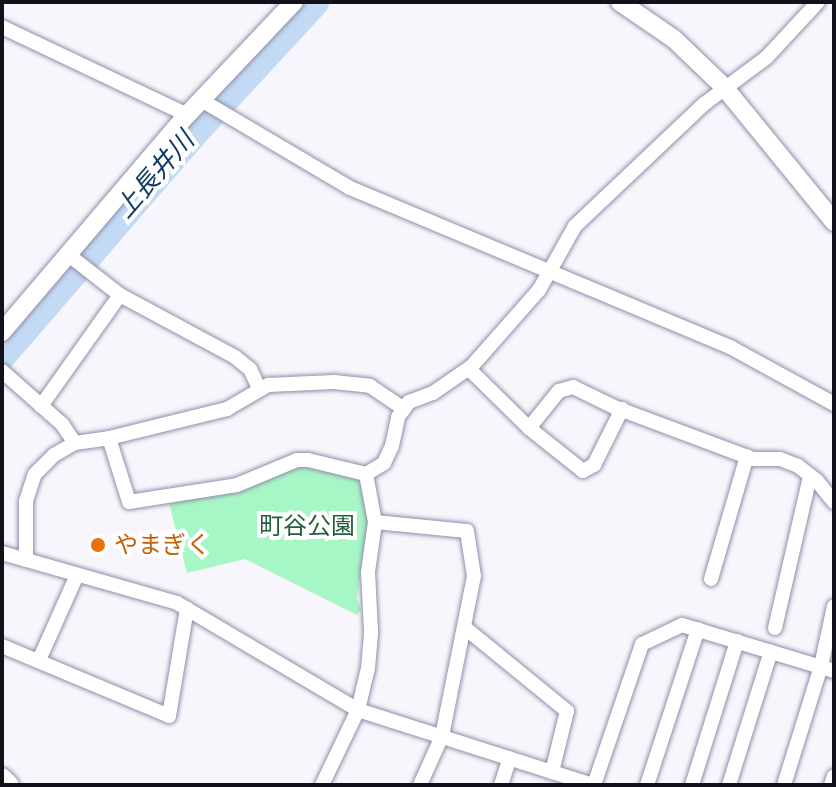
<!DOCTYPE html>
<meta charset="utf-8">
<style>
body{margin:0}
#map{position:relative;width:836px;height:787px;overflow:hidden;background:#f6f6fc;font-family:Raleway,"Noto Sans JP",sans-serif}
div>[style]{position:absolute}
.green>*{inset:0;background:#a7f7c6}
.river>*{height:32px;margin:-16px;padding:0 16px;transform-origin:16px;border-radius:16px;background:#c2daf4}
.roads{filter:drop-shadow(0 0 2px #908dab) drop-shadow(0 0 2px #908dab)}
.minor>*{height:14px;margin:-7px;padding:0 7px;transform-origin:7px;border-radius:7px;background:#fff}
.tertiary>*{height:18px;margin:-9px;padding:0 9px;transform-origin:9px;border-radius:9px;background:#fff}
.dots>*{width:22px;height:22px;translate:-50% -50%;box-sizing:border-box;border:4px solid #fff;border-radius:50%}
span{translate:-50% -50%;white-space:nowrap;text-align:center;line-height:1.15;-webkit-text-stroke:8px #fff;paint-order:stroke}
.park-label{font-size:24px;color:#215e3e}
.food-label{font-size:24px;color:#c56008}
.left{translate:0 -50%;text-align:left}
.water-label{font-size:26px;color:#103a62;font-style:italic}
.frame{position:absolute;inset:0;border:4px solid #11101b;pointer-events:none}
</style>
<div id="map">
<div class="green">
<div style="clip-path:polygon(306px 465px,361px 477px,368px 518px,357px 599px,361px 610px,357px 615px,245px 559px,187px 573px,168px 499px,240px 489px)"></div>
</div>
<div class="river">
<div style="left:2px;top:353px;width:301px;rotate:-49.2deg"></div>
<div style="left:199px;top:125px;width:168px;rotate:-47.2deg"></div>
</div>
<div class="roads">
<div class="minor">
<div style="left:2px;top:27px;width:205px;rotate:25.4deg"></div>
<div style="left:203px;top:101px;width:171px;rotate:30.6deg"></div>
<div style="left:350px;top:188px;width:412px;rotate:22.7deg"></div>
<div style="left:730px;top:347px;width:119px;rotate:28.7deg"></div>
<div style="left:70px;top:256px;width:63px;rotate:38deg"></div>
<div style="left:120px;top:295px;width:131px;rotate:28.3deg"></div>
<div style="left:235px;top:357px;width:19px;rotate:39deg"></div>
<div style="left:250px;top:369px;width:23px;rotate:65deg"></div>
<div style="left:469px;top:369px;width:84px;rotate:44.5deg"></div>
<div style="left:529px;top:428px;width:48px;rotate:-51deg"></div>
<div style="left:559px;top:391px;width:15px;rotate:-16deg"></div>
<div style="left:573px;top:387px;width:46px;rotate:26deg"></div>
<div style="left:614px;top:407px;width:148px;rotate:20.5deg"></div>
<div style="left:753px;top:459px;width:27px"></div>
<div style="left:780px;top:459px;width:19px;rotate:21deg"></div>
<div style="left:798px;top:466px;width:24px;rotate:38deg"></div>
<div style="left:817px;top:481px;width:27px;rotate:51deg"></div>
<div style="left:2px;top:371px;width:80px;rotate:41.5deg"></div>
<div style="left:62px;top:424px;width:23px;rotate:56deg"></div>
<div style="left:75px;top:443px;width:34px;rotate:-8deg"></div>
<div style="left:109px;top:438px;width:67px;rotate:72.6deg"></div>
<div style="left:129px;top:502px;width:109px;rotate:-8.9deg"></div>
<div style="left:237px;top:485px;width:65px;rotate:-22.6deg"></div>
<div style="left:297px;top:460px;width:11px"></div>
<div style="left:308px;top:460px;width:60px;rotate:13.6deg"></div>
<div style="left:366px;top:474px;width:49px;rotate:79.4deg"></div>
<div style="left:41px;top:406px;width:136px;rotate:-54.6deg"></div>
<div style="left:529px;top:428px;width:69px;rotate:38.5deg"></div>
<div style="left:583px;top:471px;width:13px;rotate:-29deg"></div>
<div style="left:594px;top:465px;width:63px;rotate:-63.4deg"></div>
<div style="left:109px;top:438px;width:122px;rotate:-13.8deg"></div>
<div style="left:227px;top:409px;width:48px;rotate:-30.3deg"></div>
<div style="left:268px;top:385px;width:66px;rotate:-2.6deg"></div>
<div style="left:334px;top:382px;width:36px;rotate:6deg"></div>
<div style="left:370px;top:386px;width:41px;rotate:34.1deg"></div>
<div style="left:366px;top:474px;width:21px;rotate:-31deg"></div>
<div style="left:384px;top:463px;width:19px;rotate:-65deg"></div>
<div style="left:392px;top:446px;width:30px;rotate:-78deg"></div>
<div style="left:398px;top:417px;width:19px;rotate:-54deg"></div>
<div style="left:409px;top:402px;width:26px;rotate:-21deg"></div>
<div style="left:433px;top:393px;width:47px;rotate:-34.7deg"></div>
<div style="left:472px;top:366px;width:101px;rotate:-48.6deg"></div>
<div style="left:539px;top:290px;width:73px;rotate:-60.6deg"></div>
<div style="left:575px;top:226px;width:178px;rotate:-43.4deg"></div>
<div style="left:704px;top:104px;width:79px;rotate:-36.7deg"></div>
<div style="left:767px;top:57px;width:75px;rotate:-47.2deg"></div>
<div style="left:2px;top:553px;width:182px;rotate:15.9deg"></div>
<div style="left:177px;top:603px;width:210px;rotate:30.6deg"></div>
<div style="left:358px;top:710px;width:247px;rotate:17.7deg"></div>
<div style="left:26px;top:560px;width:59px;rotate:-90deg"></div>
<div style="left:26px;top:501px;width:28px;rotate:-72deg"></div>
<div style="left:35px;top:474px;width:27px;rotate:-45deg"></div>
<div style="left:54px;top:455px;width:24px;rotate:-30deg"></div>
<div style="left:711px;top:579px;width:128px;rotate:-73.7deg"></div>
<div style="left:464px;top:627px;width:133px;rotate:39.2deg"></div>
<div style="left:567px;top:711px;width:63px;rotate:103.8deg"></div>
<div style="left:775px;top:628px;width:156px;rotate:-77deg"></div>
<div style="left:2px;top:646px;width:181px;rotate:22.7deg"></div>
<div style="left:169px;top:716px;width:109px;rotate:-80.5deg"></div>
<div style="left:39px;top:660px;width:93px;rotate:-65.9deg"></div>
<div style="left:322px;top:785px;width:83px;rotate:-64.4deg"></div>
<div style="left:358px;top:710px;width:43px;rotate:-76.6deg"></div>
<div style="left:368px;top:668px;width:37px;rotate:-85deg"></div>
<div style="left:371px;top:631px;width:59px;rotate:-92.9deg"></div>
<div style="left:368px;top:572px;width:50px;rotate:-82deg"></div>
<div style="left:375px;top:522px;width:92px;rotate:5.6deg"></div>
<div style="left:467px;top:531px;width:46px;rotate:81.2deg"></div>
<div style="left:474px;top:576px;width:163px;rotate:101.3deg"></div>
<div style="left:442px;top:736px;width:54px;rotate:114.2deg"></div>
<div style="left:501px;top:785px;width:28px;rotate:-72deg"></div>
<div style="left:594px;top:785px;width:149px;rotate:-71.2deg"></div>
<div style="left:642px;top:644px;width:44px;rotate:-25.4deg"></div>
<div style="left:682px;top:625px;width:159px;rotate:16.8deg"></div>
<div style="left:647px;top:785px;width:164px;rotate:-71.9deg"></div>
<div style="left:692px;top:785px;width:151px;rotate:-72.6deg"></div>
<div style="left:729px;top:785px;width:140px;rotate:-72.6deg"></div>
<div style="left:784px;top:785px;width:125px;rotate:-72.7deg"></div>
<div style="left:821px;top:666px;width:61px;rotate:-77.8deg"></div>
<div style="left:831px;top:785px;width:9px;rotate:-72deg"></div>
</div>
<div class="tertiary">
<div style="left:620px;top:2px;width:65px;rotate:34.4deg"></div>
<div style="left:674px;top:39px;width:69px;rotate:43.8deg"></div>
<div style="left:724px;top:87px;width:174px;rotate:50.8deg"></div>
<div style="left:2px;top:332px;width:285px;rotate:-49.6deg"></div>
<div style="left:187px;top:115px;width:156px;rotate:-46.6deg"></div>
<div style="left:2px;top:777px;width:11px;rotate:45deg"></div>
</div>
</div>
<div class="dots">
<div style="left:98px;top:545px;background:#e8710a"></div>
</div>
<div class="park-label">
<span style="left:307px;top:526px">町谷公園</span>
</div>
<div class="food-label">
<span class="left" style="left:114px;top:545px">やまぎく</span>
</div>
<div class="water-label">
<span style="left:155px;top:175px;rotate:-49deg">上長井川</span>
</div>
<div class="frame"></div>
</div>
